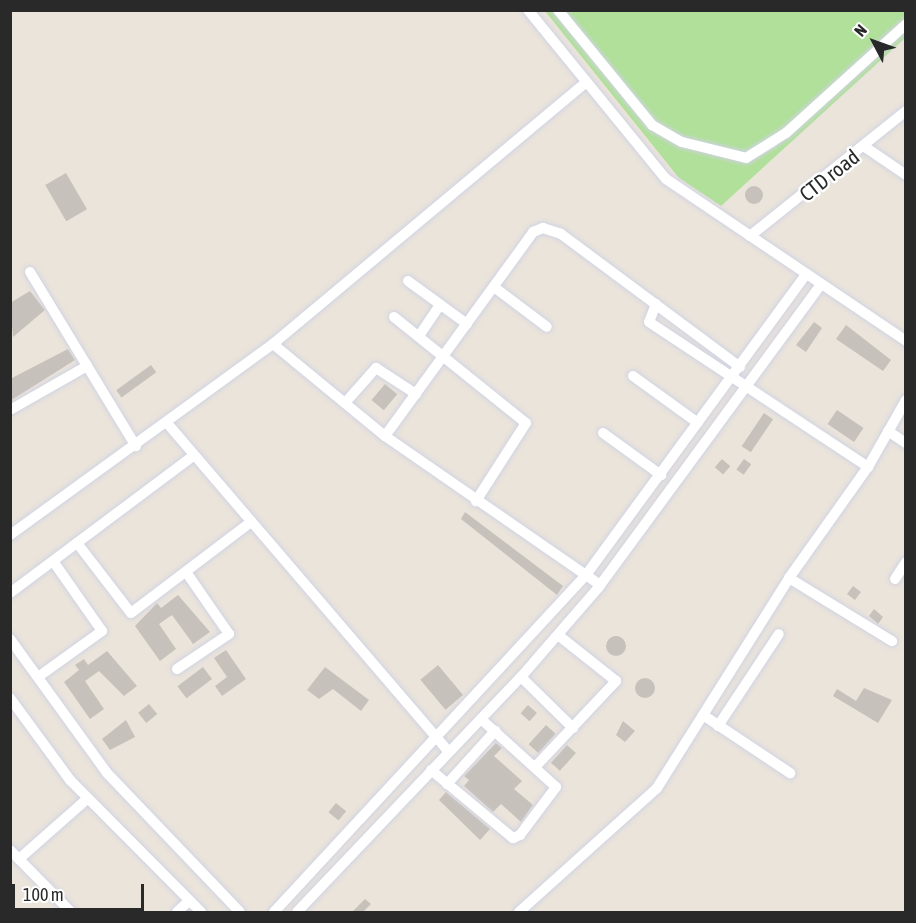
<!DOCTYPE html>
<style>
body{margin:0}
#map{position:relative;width:916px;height:923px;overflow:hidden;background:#ebe4db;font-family:"Asap Condensed",sans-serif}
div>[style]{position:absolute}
.green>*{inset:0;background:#b0e099}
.building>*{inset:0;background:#c6c1bb;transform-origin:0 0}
.round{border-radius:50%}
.roads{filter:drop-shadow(0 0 2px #d0d3e2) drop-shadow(0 0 2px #d0d3e2)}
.minor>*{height:10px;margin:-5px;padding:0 5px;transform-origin:5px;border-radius:5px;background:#fff}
span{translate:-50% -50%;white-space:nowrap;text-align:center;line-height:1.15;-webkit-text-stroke:5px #fff;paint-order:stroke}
.street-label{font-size:21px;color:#292929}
.frame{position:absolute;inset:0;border:12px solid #292929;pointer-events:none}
.north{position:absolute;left:844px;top:12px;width:60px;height:60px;-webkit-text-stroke:4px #fff;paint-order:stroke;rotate:311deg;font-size:16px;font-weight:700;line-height:24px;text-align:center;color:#292929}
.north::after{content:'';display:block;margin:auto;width:21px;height:27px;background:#292929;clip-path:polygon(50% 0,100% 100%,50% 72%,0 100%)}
.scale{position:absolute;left:12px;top:884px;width:132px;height:27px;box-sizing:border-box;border:3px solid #292929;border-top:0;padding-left:8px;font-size:18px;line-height:21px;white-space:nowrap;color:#292929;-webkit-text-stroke:4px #fff;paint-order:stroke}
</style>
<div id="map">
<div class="green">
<div style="clip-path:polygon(905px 10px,906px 20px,794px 122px,747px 153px,697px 143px,656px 124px,562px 11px)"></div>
<div style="clip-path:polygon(545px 11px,554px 11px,627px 102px,679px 144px,740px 161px,750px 162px,775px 147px,905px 29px,905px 38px,721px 206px,679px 178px)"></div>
</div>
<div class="building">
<div style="left:66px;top:173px;width:42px;height:24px;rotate:60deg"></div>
<div class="round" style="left:745px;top:186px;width:18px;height:18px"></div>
<div style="clip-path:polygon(30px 291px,45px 310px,13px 337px,10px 303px)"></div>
<div style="clip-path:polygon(814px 322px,822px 328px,806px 352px,796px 345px)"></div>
<div style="clip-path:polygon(846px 325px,891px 360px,883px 371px,836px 339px)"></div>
<div style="clip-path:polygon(68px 349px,75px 360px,10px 401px,10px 379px)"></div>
<div style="left:151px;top:365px;width:9px;height:43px;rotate:54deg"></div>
<div style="left:385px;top:384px;width:16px;height:21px;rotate:40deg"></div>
<div style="left:837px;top:410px;width:32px;height:17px;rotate:34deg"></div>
<div style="left:764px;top:413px;width:11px;height:40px;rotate:34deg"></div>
<div style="left:722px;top:459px;width:11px;height:11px;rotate:41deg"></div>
<div style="left:744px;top:459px;width:9px;height:13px;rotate:36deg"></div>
<div style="clip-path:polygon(465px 512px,563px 586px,557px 595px,461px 519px)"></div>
<div style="left:853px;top:586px;width:10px;height:10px;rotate:37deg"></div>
<div style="clip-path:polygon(178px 595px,210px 632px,193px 644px,172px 615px,159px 624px,176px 649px,160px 661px,135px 626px,157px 603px,161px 608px)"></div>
<div style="clip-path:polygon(874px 609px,883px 617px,878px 624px,869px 616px)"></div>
<div class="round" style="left:606px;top:636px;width:20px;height:20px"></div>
<div style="clip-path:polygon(226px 650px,246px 679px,222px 696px,215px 686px,227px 677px,214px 658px)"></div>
<div style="clip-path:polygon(107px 651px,137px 686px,124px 696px,99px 671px,85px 681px,104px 709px,90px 719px,64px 682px,79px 670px,75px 665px,84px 659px,88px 665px)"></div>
<div style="left:438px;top:665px;width:39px;height:23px;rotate:50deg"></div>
<div style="left:203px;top:667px;width:15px;height:32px;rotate:53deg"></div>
<div style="clip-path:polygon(325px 667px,369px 700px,361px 711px,333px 689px,319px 699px,307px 690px)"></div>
<div class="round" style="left:635px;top:678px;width:20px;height:20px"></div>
<div style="clip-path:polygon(864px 688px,892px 700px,878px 723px,833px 696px,837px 689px,856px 701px)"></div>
<div style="left:149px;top:704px;width:13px;height:14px;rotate:51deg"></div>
<div style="left:528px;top:705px;width:12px;height:11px;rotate:42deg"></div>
<div style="clip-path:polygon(126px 720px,135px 737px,110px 750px,102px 739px)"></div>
<div style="clip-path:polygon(623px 721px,635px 731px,625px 742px,616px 735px)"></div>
<div style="left:546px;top:725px;width:13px;height:26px;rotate:42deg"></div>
<div style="clip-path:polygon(496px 743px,502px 748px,494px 756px,522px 781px,514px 789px,533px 805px,521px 822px,501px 804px,493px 812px,464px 786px,469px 780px,464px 776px)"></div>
<div style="left:567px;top:745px;width:12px;height:24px;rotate:42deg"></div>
<div style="clip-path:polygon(446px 792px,490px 829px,480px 840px,439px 800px)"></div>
<div style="left:336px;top:803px;width:13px;height:12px;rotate:39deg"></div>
<div style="clip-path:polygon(365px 899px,371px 904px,363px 912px,352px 912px)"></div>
</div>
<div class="roads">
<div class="minor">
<div style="left:528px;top:10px;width:218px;rotate:50.8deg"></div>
<div style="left:666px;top:179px;width:290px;rotate:34deg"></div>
<div style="left:558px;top:10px;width:149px;rotate:50.7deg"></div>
<div style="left:652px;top:125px;width:34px;rotate:30deg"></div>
<div style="left:682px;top:142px;width:66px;rotate:14deg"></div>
<div style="left:746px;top:158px;width:47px;rotate:-32deg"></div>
<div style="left:786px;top:133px;width:162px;rotate:-42.2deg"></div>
<div style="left:865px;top:147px;width:50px;rotate:34.3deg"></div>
<div style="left:750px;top:236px;width:200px;rotate:-38.7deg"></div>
<div style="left:30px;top:272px;width:204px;rotate:58.7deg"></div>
<div style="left:408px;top:281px;width:73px;rotate:36.1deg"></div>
<div style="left:494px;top:287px;width:66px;rotate:37deg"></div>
<div style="left:656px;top:304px;width:19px;rotate:111deg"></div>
<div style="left:649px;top:322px;width:263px;rotate:33.5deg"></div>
<div style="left:394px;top:317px;width:169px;rotate:38.8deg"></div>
<div style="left:526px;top:423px;width:93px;rotate:122.7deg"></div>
<div style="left:419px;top:336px;width:37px;rotate:-56deg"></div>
<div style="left:273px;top:344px;width:145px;rotate:39.4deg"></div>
<div style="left:385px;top:436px;width:262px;rotate:34.7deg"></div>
<div style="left:633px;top:376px;width:80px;rotate:35.9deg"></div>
<div style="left:345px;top:403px;width:47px;rotate:-48.5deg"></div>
<div style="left:376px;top:368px;width:48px;rotate:33deg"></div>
<div style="left:10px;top:410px;width:89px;rotate:-29.7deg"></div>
<div style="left:167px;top:423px;width:432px;rotate:49.4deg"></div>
<div style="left:888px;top:431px;width:22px;rotate:34deg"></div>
<div style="left:603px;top:433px;width:72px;rotate:35.9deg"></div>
<div style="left:385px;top:436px;width:252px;rotate:-54deg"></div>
<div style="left:533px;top:232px;width:11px;rotate:-22deg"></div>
<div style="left:543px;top:228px;width:19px;rotate:18deg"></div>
<div style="left:561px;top:234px;width:223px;rotate:36.6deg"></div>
<div style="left:10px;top:535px;width:325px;rotate:-36deg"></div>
<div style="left:273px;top:344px;width:408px;rotate:-39.9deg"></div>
<div style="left:77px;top:543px;width:88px;rotate:52.4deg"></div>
<div style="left:131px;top:613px;width:151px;rotate:-37.2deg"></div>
<div style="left:789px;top:578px;width:121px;rotate:31.5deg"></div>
<div style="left:895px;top:579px;width:20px;rotate:-57deg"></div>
<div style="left:10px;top:593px;width:229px;rotate:-36.8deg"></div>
<div style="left:10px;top:639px;width:165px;rotate:54.1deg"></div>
<div style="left:107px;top:773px;width:192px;rotate:46.3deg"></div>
<div style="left:177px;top:669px;width:63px;rotate:-33.9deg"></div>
<div style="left:229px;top:634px;width:75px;rotate:-124.7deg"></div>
<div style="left:38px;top:677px;width:79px;rotate:-35.7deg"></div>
<div style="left:102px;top:631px;width:85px;rotate:-125deg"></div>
<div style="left:521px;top:677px;width:73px;rotate:44.4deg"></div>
<div style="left:10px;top:698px;width:102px;rotate:53.8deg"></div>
<div style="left:70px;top:780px;width:186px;rotate:45.2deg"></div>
<div style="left:703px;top:715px;width:105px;rotate:33.7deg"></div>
<div style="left:718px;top:726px;width:110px;rotate:-56.5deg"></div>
<div style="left:536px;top:766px;width:117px;rotate:-46.7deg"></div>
<div style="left:616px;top:681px;width:74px;rotate:-141.6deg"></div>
<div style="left:431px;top:770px;width:107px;rotate:39.7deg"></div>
<div style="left:513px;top:838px;width:8px;rotate:-23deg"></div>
<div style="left:520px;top:835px;width:60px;rotate:-53.1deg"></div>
<div style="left:556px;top:787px;width:101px;rotate:-137.8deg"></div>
<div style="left:447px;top:784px;width:72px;rotate:-47.8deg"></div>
<div style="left:10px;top:850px;width:87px;rotate:45.5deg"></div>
<div style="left:19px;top:859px;width:91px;rotate:-41.4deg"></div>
<div style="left:177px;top:912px;width:16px;rotate:-43deg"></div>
<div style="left:274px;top:912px;width:459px;rotate:-47.2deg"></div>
<div style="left:586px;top:575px;width:371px;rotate:-53.8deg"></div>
<div style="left:297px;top:912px;width:325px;rotate:-46.4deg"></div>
<div style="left:521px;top:677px;width:118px;rotate:-49.1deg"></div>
<div style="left:598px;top:588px;width:373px;rotate:-53.7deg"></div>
<div style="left:519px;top:912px;width:186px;rotate:-41.9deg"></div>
<div style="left:657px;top:788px;width:248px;rotate:-57.8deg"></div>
<div style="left:789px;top:578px;width:136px;rotate:-54.6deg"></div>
<div style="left:868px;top:467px;width:77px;rotate:-60.4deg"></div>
</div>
</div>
<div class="street-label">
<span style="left:829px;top:175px;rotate:-38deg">CTD road</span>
</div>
<div class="frame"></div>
<div class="north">N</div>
<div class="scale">100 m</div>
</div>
